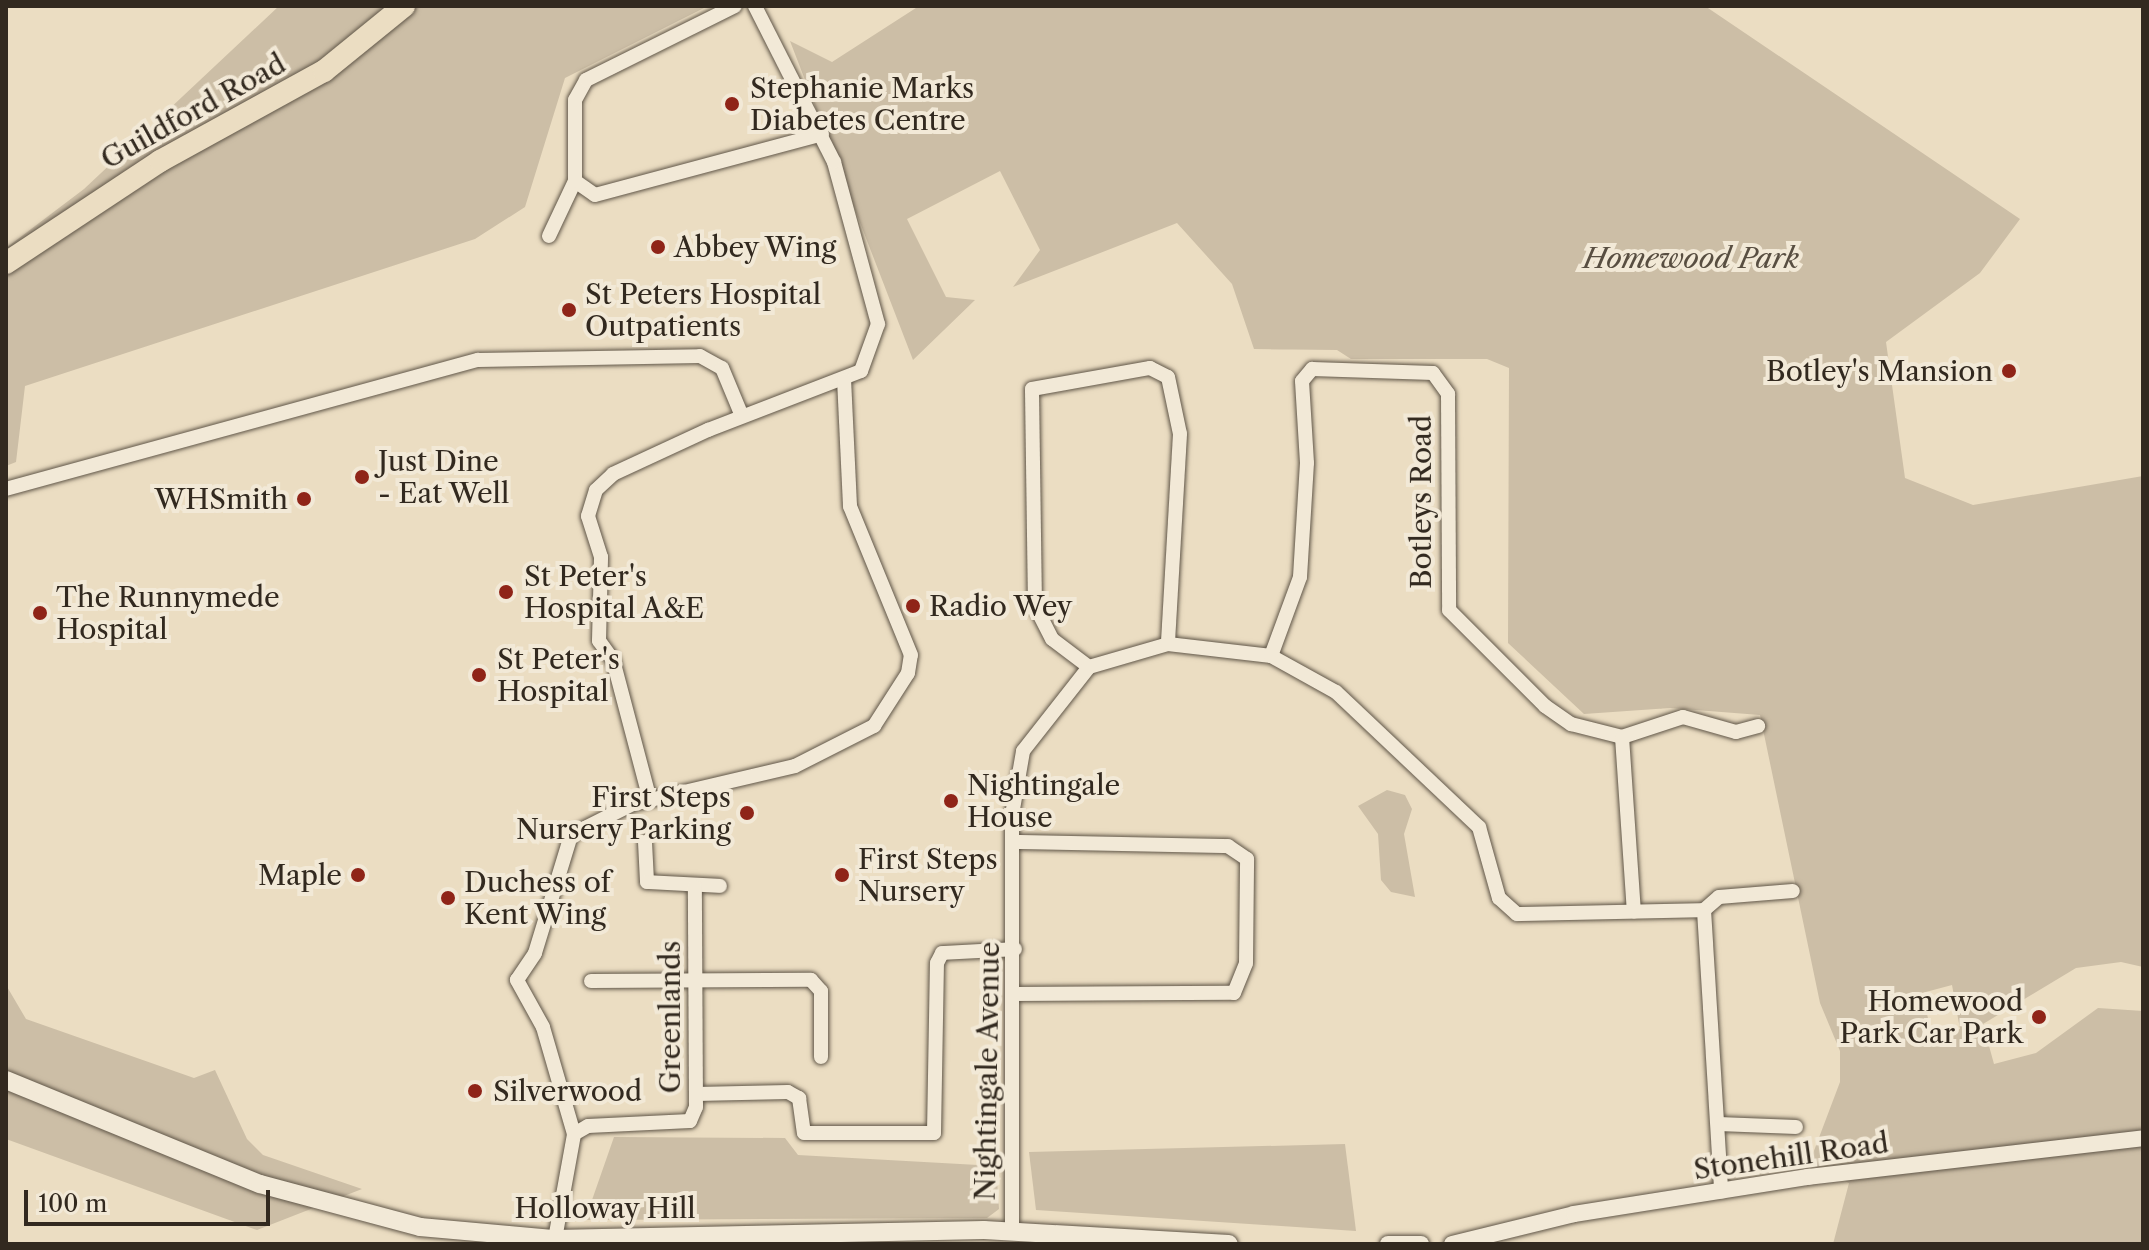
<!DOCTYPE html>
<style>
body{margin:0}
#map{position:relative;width:2149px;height:1250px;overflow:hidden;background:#ebddc2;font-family:"Libre Caslon Text",serif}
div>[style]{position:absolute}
.green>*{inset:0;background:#ccbea6}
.roads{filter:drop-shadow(0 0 2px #605648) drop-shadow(0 0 2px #605648)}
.minor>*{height:14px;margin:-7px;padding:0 7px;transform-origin:7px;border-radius:7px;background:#f2e9d7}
.tertiary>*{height:16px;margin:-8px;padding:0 8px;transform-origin:8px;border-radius:8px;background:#f2e9d7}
.secondary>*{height:18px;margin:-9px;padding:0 9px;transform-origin:9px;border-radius:9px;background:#f2e9d7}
.primary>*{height:22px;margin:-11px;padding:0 11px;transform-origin:11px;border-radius:11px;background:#ebddc2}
.dots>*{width:22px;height:22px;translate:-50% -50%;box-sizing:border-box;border:4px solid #f2e9d7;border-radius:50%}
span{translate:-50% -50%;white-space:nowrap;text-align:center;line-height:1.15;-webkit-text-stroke:8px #f2e9d7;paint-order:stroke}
.poi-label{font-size:28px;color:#32291f}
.left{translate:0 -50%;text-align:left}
.right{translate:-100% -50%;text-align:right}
.street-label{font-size:28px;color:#32291f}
.park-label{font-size:28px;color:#584e41;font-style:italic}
.frame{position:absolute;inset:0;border:8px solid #32291f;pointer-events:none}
.scale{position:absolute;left:24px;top:1190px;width:246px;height:36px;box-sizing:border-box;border:4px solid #32291f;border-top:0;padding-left:10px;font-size:24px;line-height:28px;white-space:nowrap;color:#32291f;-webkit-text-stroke:6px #f2e9d7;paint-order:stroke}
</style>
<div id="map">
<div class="green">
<div style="clip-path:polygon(279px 6px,708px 6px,565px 78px,525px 207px,475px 239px,25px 386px,16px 462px,6px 466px,6px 248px,84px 189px)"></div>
<div style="clip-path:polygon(evenodd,919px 6px,1705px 6px,2020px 219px,1980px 273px,1886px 342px,1905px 478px,1973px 505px,2143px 476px,2143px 967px,2121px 962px,2076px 968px,1983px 1024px,1994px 1064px,2036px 1053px,2098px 1008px,2143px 1011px,2143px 1244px,1833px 1244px,1849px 1183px,1809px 1164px,1840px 1082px,1840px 1051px,1820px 1003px,1760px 715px,1670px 708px,1584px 714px,1508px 643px,1509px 368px,1487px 359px,1351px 359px,1337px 350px,1254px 349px,1232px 284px,1177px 223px,1013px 287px,1040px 250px,1000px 171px,907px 219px,946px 297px,975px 300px,913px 360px,790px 41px,832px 62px,919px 6px,1952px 985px,1960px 1029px,1932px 1035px,1922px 993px,1952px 985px)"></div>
<div style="clip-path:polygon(1387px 790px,1405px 795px,1412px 809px,1404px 834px,1415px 897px,1391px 892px,1381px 880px,1378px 834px,1358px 806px)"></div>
<div style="clip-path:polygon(6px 985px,26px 1019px,194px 1078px,215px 1070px,247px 1139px,263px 1155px,362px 1189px,257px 1230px,6px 1139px)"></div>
<div style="clip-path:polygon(614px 1137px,785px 1138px,798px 1155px,996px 1166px,999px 1209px,987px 1218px,585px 1220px)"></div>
<div style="clip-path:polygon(1345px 1144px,1356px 1231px,1036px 1210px,1029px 1152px)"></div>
</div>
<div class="roads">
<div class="minor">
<div style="left:575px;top:181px;width:24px;rotate:35deg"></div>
<div style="left:595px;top:195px;width:235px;rotate:-15deg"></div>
<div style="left:549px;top:236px;width:61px;rotate:-64.7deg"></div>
<div style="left:575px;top:181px;width:81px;rotate:-90deg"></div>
<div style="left:575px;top:100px;width:23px;rotate:-61deg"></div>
<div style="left:586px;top:80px;width:166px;rotate:-26.4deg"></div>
<div style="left:6px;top:489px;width:489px;rotate:-15.3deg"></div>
<div style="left:478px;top:360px;width:222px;rotate:-1deg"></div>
<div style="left:700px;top:356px;width:25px;rotate:29deg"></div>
<div style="left:722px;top:368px;width:52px;rotate:67.4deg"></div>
<div style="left:1271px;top:656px;width:84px;rotate:-69.8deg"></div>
<div style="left:1300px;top:577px;width:114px;rotate:-86.5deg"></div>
<div style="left:1307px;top:463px;width:82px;rotate:-93.5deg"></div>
<div style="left:1302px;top:381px;width:16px;rotate:-50deg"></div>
<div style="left:1312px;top:369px;width:121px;rotate:1.9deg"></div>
<div style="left:1433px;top:373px;width:26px;rotate:54deg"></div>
<div style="left:1448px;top:394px;width:216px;rotate:89.7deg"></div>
<div style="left:1449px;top:610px;width:136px;rotate:45deg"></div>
<div style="left:1545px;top:706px;width:32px;rotate:35deg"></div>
<div style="left:1571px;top:724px;width:53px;rotate:14.3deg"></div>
<div style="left:1622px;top:737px;width:175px;rotate:86.1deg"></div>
<div style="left:1089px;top:667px;width:46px;rotate:-142.9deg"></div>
<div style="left:1052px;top:639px;width:37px;rotate:-117deg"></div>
<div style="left:1035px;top:606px;width:217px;rotate:-90.8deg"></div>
<div style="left:1032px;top:389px;width:120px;rotate:-10.1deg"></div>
<div style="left:1150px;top:368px;width:20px;rotate:27deg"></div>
<div style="left:1168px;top:377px;width:58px;rotate:78.1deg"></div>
<div style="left:1180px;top:434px;width:210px;rotate:93.3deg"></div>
<div style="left:1622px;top:737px;width:64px;rotate:-18.2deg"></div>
<div style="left:1683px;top:717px;width:55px;rotate:15.8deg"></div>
<div style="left:1736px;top:732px;width:23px;rotate:-15deg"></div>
<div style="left:650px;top:800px;width:145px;rotate:-104.8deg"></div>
<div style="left:613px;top:660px;width:24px;rotate:-126deg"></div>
<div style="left:599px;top:641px;width:84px;rotate:-88.6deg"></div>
<div style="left:601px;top:557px;width:43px;rotate:-107.6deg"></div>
<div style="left:588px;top:516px;width:27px;rotate:-73deg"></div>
<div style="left:596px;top:490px;width:23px;rotate:-43deg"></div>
<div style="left:613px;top:474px;width:105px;rotate:-24.9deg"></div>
<div style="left:708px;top:430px;width:164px;rotate:-21.1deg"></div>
<div style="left:861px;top:371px;width:50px;rotate:-70.1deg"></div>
<div style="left:878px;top:324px;width:168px;rotate:-105.2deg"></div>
<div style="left:834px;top:162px;width:175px;rotate:-116.9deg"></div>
<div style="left:645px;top:842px;width:40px;rotate:87.1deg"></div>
<div style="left:647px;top:882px;width:73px;rotate:3.1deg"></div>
<div style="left:1704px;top:910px;width:20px;rotate:-41deg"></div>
<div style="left:1719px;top:897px;width:74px;rotate:-4.6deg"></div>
<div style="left:591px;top:981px;width:220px;rotate:-0.3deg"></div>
<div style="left:811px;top:980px;width:15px;rotate:48deg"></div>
<div style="left:821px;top:991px;width:66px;rotate:90deg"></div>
<div style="left:1013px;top:994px;width:221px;rotate:-0.3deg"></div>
<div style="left:1234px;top:993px;width:32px;rotate:-68deg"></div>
<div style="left:1246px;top:963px;width:104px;rotate:-89.4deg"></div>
<div style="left:1247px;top:859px;width:23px;rotate:-146deg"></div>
<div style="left:1228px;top:846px;width:213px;rotate:-178.9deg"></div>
<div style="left:696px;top:1094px;width:92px;rotate:-1.2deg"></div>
<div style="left:788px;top:1092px;width:13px;rotate:29deg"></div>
<div style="left:799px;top:1098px;width:35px;rotate:82deg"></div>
<div style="left:804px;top:1133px;width:130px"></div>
<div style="left:934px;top:1133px;width:170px;rotate:-89deg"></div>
<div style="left:937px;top:963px;width:11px;rotate:-63deg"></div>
<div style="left:942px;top:953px;width:73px;rotate:-3.1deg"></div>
<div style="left:1719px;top:1124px;width:77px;rotate:2.2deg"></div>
<div style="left:574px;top:1134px;width:16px;rotate:-30deg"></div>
<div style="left:588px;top:1126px;width:102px;rotate:-2.8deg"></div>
<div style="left:690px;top:1121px;width:15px;rotate:-67deg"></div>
<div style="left:696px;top:1107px;width:220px;rotate:-90.3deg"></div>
<div style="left:1012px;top:1231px;width:416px;rotate:-90deg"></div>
<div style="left:1012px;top:815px;width:65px;rotate:-80.2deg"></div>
<div style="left:1023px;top:751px;width:107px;rotate:-51.8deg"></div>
<div style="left:1089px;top:667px;width:82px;rotate:-16.2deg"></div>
<div style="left:1168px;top:644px;width:104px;rotate:6.6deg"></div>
<div style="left:1271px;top:656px;width:74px;rotate:29deg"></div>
<div style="left:1336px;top:692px;width:197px;rotate:43.4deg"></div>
<div style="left:1479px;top:827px;width:74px;rotate:74.3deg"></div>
<div style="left:1499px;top:898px;width:24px;rotate:42deg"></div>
<div style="left:1517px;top:914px;width:187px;rotate:-1.2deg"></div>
<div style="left:1704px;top:910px;width:282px;rotate:86.5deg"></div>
<div style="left:555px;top:1239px;width:107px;rotate:-79.7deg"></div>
<div style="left:574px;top:1134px;width:111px;rotate:-106.2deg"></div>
<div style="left:543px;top:1027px;width:54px;rotate:-119deg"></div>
<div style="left:517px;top:980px;width:32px;rotate:-56deg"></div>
<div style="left:535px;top:953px;width:123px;rotate:-73deg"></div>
<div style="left:571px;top:835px;width:69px;rotate:-26.6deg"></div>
<div style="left:633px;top:804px;width:166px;rotate:-13.2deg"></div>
<div style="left:795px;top:766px;width:89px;rotate:-26.9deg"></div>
<div style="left:874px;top:726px;width:63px;rotate:-57.3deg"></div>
<div style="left:908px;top:673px;width:18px;rotate:-81deg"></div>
<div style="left:911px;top:655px;width:161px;rotate:-112.3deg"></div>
<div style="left:850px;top:506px;width:126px;rotate:-92.7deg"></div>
</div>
<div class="tertiary">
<div style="left:1388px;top:1244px;width:33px"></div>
<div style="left:1452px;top:1244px;width:126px;rotate:-13.8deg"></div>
<div style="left:1574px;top:1214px;width:237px;rotate:-9deg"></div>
<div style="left:1808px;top:1177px;width:337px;rotate:-6.6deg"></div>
</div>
<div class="secondary">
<div style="left:6px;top:1080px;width:274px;rotate:22.3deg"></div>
<div style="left:260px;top:1184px;width:166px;rotate:15deg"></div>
<div style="left:420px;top:1227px;width:136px;rotate:5.1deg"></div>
<div style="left:555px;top:1239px;width:429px;rotate:-1.2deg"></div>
<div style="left:984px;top:1230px;width:245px;rotate:3.3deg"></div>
</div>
<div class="primary">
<div style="left:6px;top:263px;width:185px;rotate:-33.5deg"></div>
<div style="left:160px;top:161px;width:187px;rotate:-28.8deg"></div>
<div style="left:324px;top:71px;width:103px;rotate:-39.1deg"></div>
</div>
</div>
<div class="dots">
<div style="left:732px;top:104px;background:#8f2418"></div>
<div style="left:658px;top:247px;background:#8f2418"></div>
<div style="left:569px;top:310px;background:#8f2418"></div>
<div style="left:2009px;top:371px;background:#8f2418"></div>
<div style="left:362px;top:477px;background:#8f2418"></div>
<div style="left:304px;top:499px;background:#8f2418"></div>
<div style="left:506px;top:592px;background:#8f2418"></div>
<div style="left:913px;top:606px;background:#8f2418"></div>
<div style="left:40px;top:613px;background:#8f2418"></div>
<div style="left:479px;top:675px;background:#8f2418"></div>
<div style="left:951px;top:801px;background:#8f2418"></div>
<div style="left:747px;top:813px;background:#8f2418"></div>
<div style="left:358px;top:875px;background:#8f2418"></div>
<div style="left:842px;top:875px;background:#8f2418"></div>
<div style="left:448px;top:898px;background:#8f2418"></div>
<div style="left:2039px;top:1017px;background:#8f2418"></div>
<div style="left:475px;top:1091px;background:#8f2418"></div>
</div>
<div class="poi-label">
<span class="left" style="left:750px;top:104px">Stephanie Marks<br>Diabetes Centre</span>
<span class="left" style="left:674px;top:247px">Abbey Wing</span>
<span class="left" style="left:585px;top:310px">St Peters Hospital<br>Outpatients</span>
<span class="right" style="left:1993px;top:371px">Botley's Mansion</span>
<span class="left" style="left:378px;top:477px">Just Dine<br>- Eat Well</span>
<span class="right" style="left:288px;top:499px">WHSmith</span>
<span class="left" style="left:524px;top:592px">St Peter's<br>Hospital A&amp;E</span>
<span class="left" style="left:56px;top:613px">The Runnymede<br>Hospital</span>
<span class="left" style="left:929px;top:606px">Radio Wey</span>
<span class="left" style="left:497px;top:675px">St Peter's<br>Hospital</span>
<span class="left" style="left:967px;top:801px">Nightingale<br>House</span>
<span class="right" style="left:731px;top:813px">First Steps<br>Nursery Parking</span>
<span class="left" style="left:858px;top:875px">First Steps<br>Nursery</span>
<span class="right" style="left:342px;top:875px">Maple</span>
<span class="left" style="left:464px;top:898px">Duchess of<br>Kent Wing</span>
<span class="right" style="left:2023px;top:1017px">Homewood<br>Park Car Park</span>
<span class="left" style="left:493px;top:1091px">Silverwood</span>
</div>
<div class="street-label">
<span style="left:193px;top:111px;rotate:-29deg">Guildford Road</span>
<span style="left:1421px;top:502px;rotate:-90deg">Botleys Road</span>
<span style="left:670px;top:1017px;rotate:-90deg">Greenlands</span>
<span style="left:987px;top:1071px;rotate:-89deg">Nightingale Avenue</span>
<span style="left:1791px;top:1156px;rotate:-8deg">Stonehill Road</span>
<span style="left:605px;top:1208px">Holloway Hill</span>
</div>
<div class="park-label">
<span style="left:1691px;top:258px">Homewood Park</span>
</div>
<div class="frame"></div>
<div class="scale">100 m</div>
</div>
